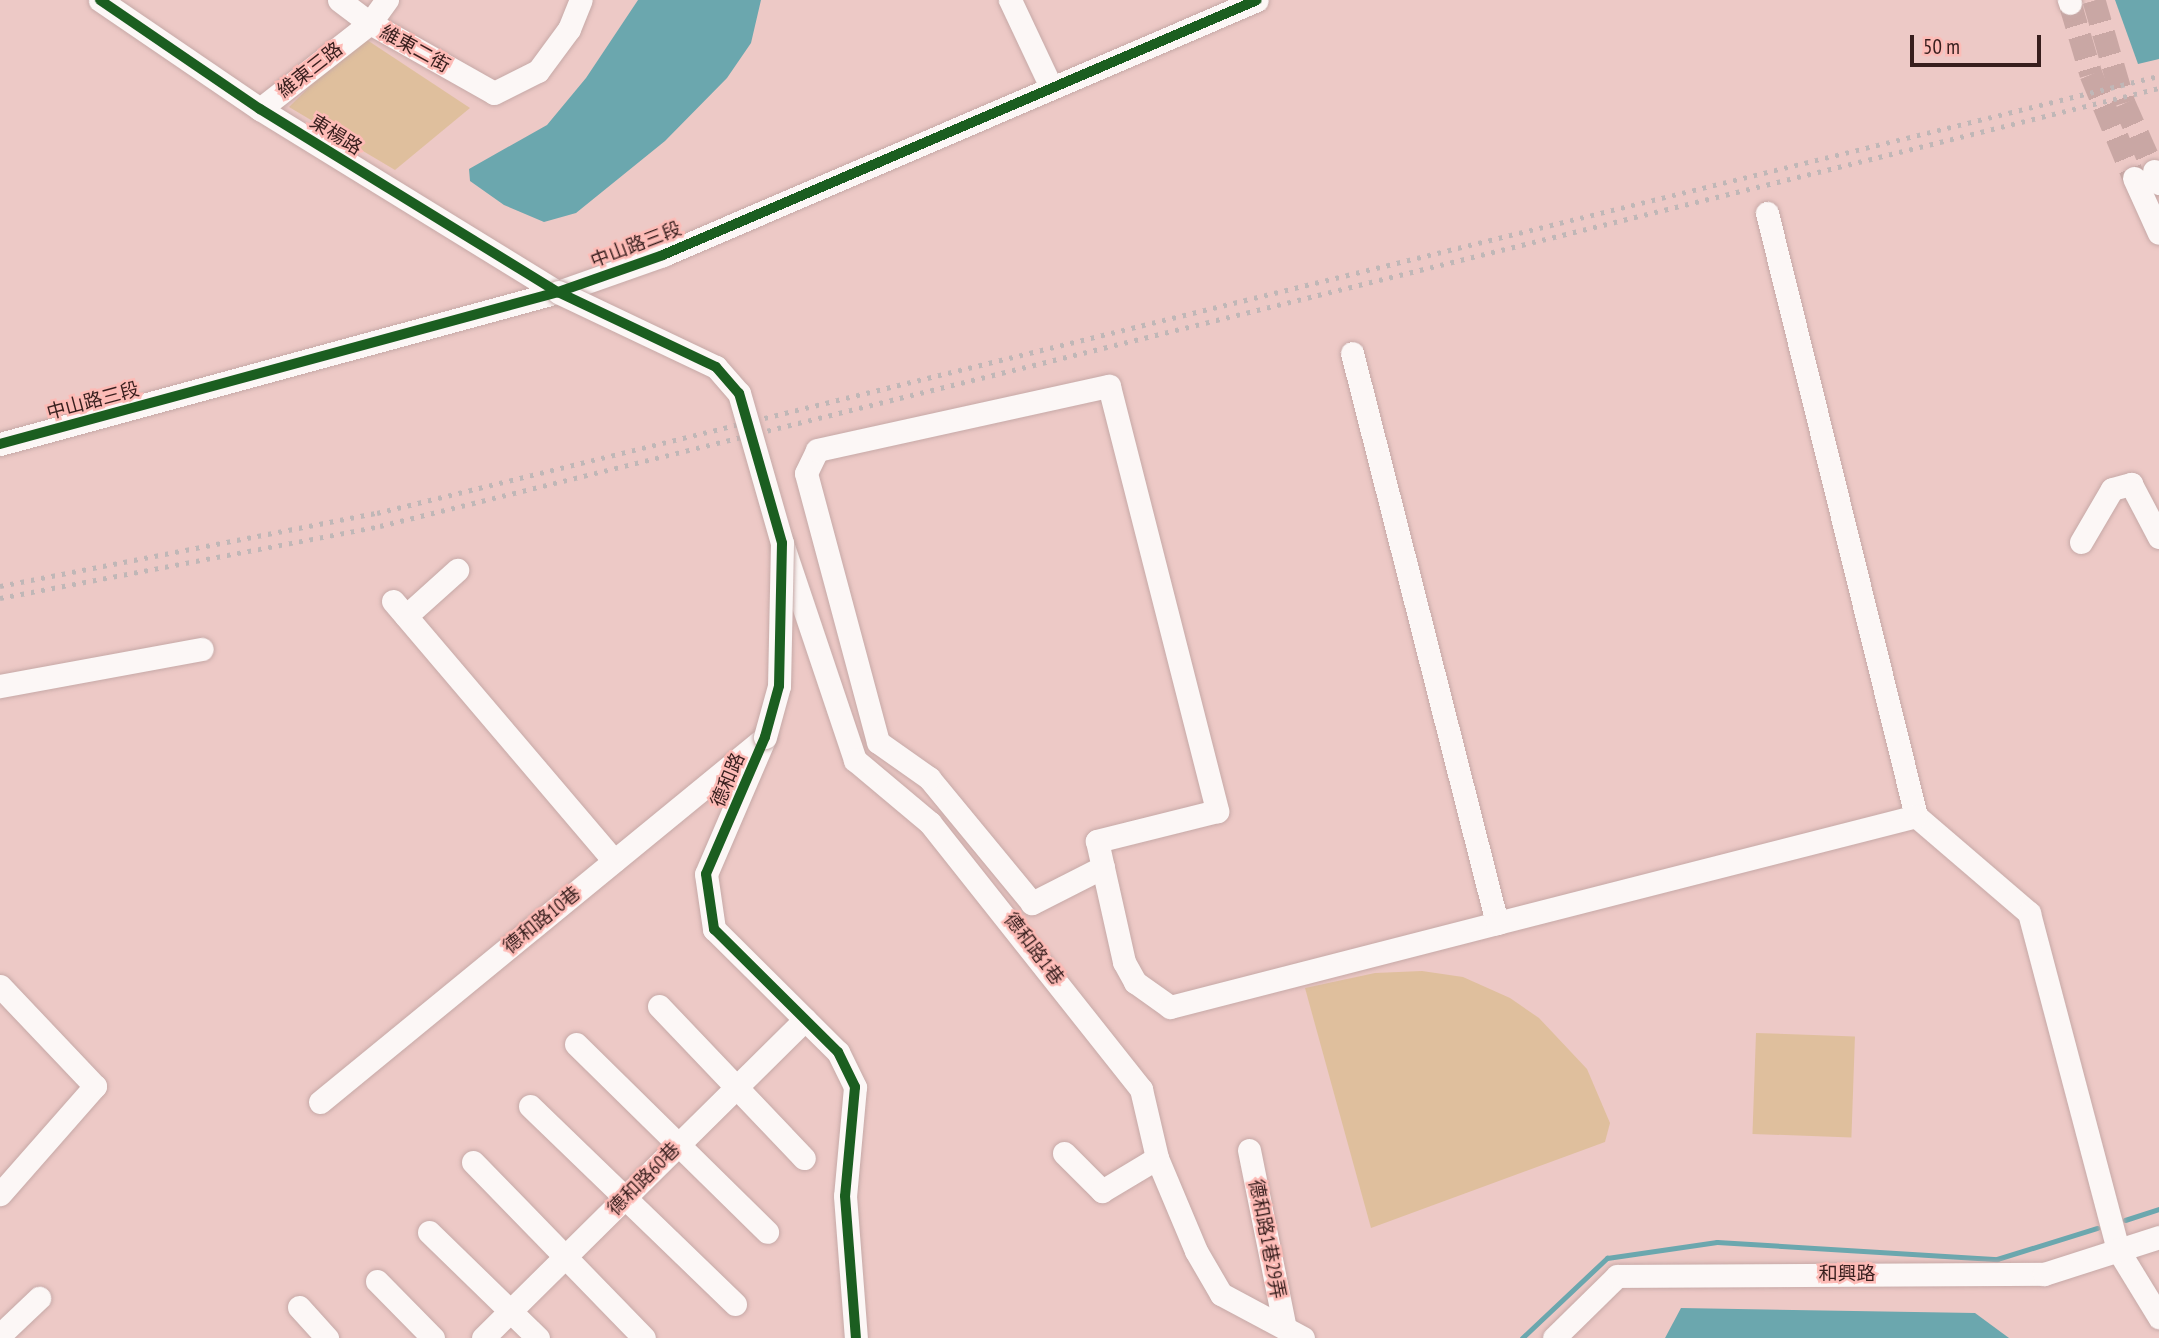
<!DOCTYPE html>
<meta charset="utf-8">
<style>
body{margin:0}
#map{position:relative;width:2159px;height:1338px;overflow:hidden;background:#edc9c6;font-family:"PT Sans Narrow","Noto Sans TC",sans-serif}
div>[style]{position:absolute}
.green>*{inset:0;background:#dfbf9d;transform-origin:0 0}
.water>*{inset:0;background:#6ba7ae}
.stream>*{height:5px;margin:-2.5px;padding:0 2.5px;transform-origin:2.5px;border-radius:2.5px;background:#6ba7ae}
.minor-tunnel>*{height:23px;margin-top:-11.5px;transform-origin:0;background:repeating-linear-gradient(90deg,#c9a7a4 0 23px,transparent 0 34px)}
.roads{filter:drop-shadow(0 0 2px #c6a9a7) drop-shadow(0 0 2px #c6a9a7)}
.minor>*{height:23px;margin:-11.5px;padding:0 11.5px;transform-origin:11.5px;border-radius:11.5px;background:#fcf7f6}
.rail>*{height:5px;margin-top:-2.5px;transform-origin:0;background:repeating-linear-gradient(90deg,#c0b7b7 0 3.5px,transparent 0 10.5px)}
.bridges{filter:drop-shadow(0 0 2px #c6a9a7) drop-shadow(0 0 2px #c6a9a7)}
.minor-bridge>*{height:23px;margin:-11.5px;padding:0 11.5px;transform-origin:11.5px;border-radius:11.5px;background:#fcf7f6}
.cycleway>*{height:10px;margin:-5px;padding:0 5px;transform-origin:5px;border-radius:5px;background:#1b5e20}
span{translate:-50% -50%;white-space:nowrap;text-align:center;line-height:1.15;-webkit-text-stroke:5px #fdbbb6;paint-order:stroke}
.street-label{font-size:19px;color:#371e1d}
.scale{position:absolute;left:1910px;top:35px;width:131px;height:32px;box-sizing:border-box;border:4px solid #371e1d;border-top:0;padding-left:9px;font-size:21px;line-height:24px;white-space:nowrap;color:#371e1d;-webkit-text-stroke:5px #fdbbb6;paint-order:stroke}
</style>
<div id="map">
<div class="green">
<div style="clip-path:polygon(361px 36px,470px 108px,395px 170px,289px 107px)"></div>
<div style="clip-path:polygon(1422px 971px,1463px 977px,1510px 998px,1539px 1018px,1587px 1069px,1610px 1123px,1605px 1142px,1371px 1228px,1305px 988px,1375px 973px)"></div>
<div style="left:1756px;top:1033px;width:99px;height:101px;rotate:2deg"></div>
</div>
<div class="water">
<div style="clip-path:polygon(638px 0,761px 0,751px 43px,727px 78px,665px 141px,576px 213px,544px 222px,504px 205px,470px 181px,469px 169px,547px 125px,586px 78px)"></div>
<div style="clip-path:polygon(2115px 0,2159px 0,2159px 59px,2138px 64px)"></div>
<div style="clip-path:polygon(1681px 1308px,1975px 1313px,2009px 1338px,1665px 1338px)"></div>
</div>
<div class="stream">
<div style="left:2125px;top:1220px;width:36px;rotate:-18deg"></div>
<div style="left:1522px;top:1338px;width:117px;rotate:-43.3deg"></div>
<div style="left:1607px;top:1258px;width:111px;rotate:-8.3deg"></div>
<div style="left:1717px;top:1242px;width:281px;rotate:3.5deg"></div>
<div style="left:1997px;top:1259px;width:105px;rotate:-17.2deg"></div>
</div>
<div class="minor-tunnel">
<div style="left:2094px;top:0;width:107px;rotate:73.8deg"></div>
<div style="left:2124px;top:103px;width:74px;rotate:66.2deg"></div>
<div style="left:2070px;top:3px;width:74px;rotate:73.5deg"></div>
<div style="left:2091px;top:74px;width:113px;rotate:67.5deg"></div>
</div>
<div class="roads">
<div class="minor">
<div style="left:100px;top:0;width:194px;rotate:34.3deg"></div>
<div style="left:260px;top:109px;width:350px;rotate:31.6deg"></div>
<div style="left:339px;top:0;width:39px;rotate:37deg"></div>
<div style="left:370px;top:23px;width:142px;rotate:29.4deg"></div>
<div style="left:494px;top:93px;width:49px;rotate:-26.6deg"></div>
<div style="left:538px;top:71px;width:52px;rotate:-53.6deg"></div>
<div style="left:569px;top:29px;width:31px;rotate:-68deg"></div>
<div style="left:1010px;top:0;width:94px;rotate:64.8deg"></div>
<div style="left:2069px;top:0;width:3px;rotate:72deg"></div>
<div style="left:260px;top:109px;width:140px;rotate:-38deg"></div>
<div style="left:370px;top:23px;width:29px;rotate:-54deg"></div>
<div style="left:2154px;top:171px;width:13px;rotate:67deg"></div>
<div style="left:2134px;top:178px;width:60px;rotate:65.6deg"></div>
<div style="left:1767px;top:213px;width:621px;rotate:76.12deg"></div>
<div style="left:1916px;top:816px;width:149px;rotate:40.6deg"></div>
<div style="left:2029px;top:913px;width:349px;rotate:75.2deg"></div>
<div style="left:2118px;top:1250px;width:79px;rotate:58.5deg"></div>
<div style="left:0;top:444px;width:578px;rotate:-15.24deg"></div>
<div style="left:558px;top:292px;width:111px;rotate:-19.4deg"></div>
<div style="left:663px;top:255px;width:646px;rotate:-23.23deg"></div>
<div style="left:2081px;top:542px;width:61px;rotate:-59.7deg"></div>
<div style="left:2112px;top:489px;width:20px;rotate:-15deg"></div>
<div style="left:2131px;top:484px;width:60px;rotate:62.2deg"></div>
<div style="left:783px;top:546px;width:226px;rotate:71.4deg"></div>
<div style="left:855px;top:760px;width:98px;rotate:40deg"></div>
<div style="left:930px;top:823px;width:340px;rotate:51.6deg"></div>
<div style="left:1141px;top:1089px;width:71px;rotate:76.9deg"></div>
<div style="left:1157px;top:1158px;width:101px;rotate:67.2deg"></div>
<div style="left:1196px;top:1251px;width:50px;rotate:59.8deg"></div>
<div style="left:1221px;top:1294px;width:93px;rotate:28.2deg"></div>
<div style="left:393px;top:601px;width:341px;rotate:49.6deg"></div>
<div style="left:406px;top:616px;width:69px;rotate:-42deg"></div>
<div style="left:0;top:686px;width:205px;rotate:-10.4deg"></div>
<div style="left:765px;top:737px;width:149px;rotate:113.3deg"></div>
<div style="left:706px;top:874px;width:56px;rotate:81.7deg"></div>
<div style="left:714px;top:929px;width:175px;rotate:44.8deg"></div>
<div style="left:838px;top:1052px;width:39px;rotate:64deg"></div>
<div style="left:855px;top:1087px;width:109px;rotate:95.2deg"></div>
<div style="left:845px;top:1196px;width:142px;rotate:85.6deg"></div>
<div style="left:1103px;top:867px;width:80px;rotate:153.1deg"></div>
<div style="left:1032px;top:903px;width:162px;rotate:-129.5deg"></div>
<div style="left:929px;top:778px;width:62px;rotate:-144.8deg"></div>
<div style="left:878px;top:742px;width:278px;rotate:-105deg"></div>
<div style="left:806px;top:473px;width:25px;rotate:-64deg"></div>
<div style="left:817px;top:450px;width:299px;rotate:-12.4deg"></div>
<div style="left:1109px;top:386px;width:439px;rotate:75.7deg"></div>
<div style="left:1217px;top:811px;width:124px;rotate:166deg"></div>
<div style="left:1097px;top:841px;width:124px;rotate:77.4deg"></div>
<div style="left:1124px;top:962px;width:23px;rotate:61deg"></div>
<div style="left:1135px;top:982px;width:43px;rotate:35.5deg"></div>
<div style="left:1170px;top:1007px;width:338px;rotate:-14.4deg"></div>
<div style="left:1497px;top:923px;width:588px;rotate:-104.27deg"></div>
<div style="left:1497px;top:923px;width:432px;rotate:-14.3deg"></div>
<div style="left:0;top:986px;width:138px;rotate:46.5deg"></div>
<div style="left:95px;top:1086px;width:144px;rotate:131.3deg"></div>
<div style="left:659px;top:1006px;width:210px;rotate:46.4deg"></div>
<div style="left:576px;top:1044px;width:268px;rotate:44.5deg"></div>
<div style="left:320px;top:1102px;width:573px;rotate:-39.33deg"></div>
<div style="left:530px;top:1106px;width:285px;rotate:44deg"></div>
<div style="left:1249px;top:1150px;width:182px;rotate:78.6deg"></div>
<div style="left:1064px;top:1153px;width:54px;rotate:45deg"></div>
<div style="left:1102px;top:1191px;width:64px;rotate:-31deg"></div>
<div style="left:473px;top:1162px;width:245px;rotate:45.8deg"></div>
<div style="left:429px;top:1232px;width:152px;rotate:44.2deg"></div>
<div style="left:377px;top:1281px;width:80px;rotate:45.5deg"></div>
<div style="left:299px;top:1307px;width:42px;rotate:47.9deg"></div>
<div style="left:0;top:1335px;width:54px;rotate:-43.5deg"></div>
<div style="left:483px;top:1338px;width:453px;rotate:-44.7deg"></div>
<div style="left:1554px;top:1338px;width:88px;rotate:-44.5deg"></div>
<div style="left:1617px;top:1276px;width:427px;rotate:-0.3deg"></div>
<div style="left:2044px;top:1274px;width:121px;rotate:-17.8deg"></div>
</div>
</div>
<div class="rail">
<div style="left:0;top:586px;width:384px;rotate:-11deg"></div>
<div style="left:377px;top:513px;width:1835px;rotate:-13.78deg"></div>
<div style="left:0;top:598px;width:387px;rotate:-10.7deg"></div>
<div style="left:380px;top:526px;width:1832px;rotate:-13.83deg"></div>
</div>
<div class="bridges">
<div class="minor-bridge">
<div style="left:558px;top:292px;width:175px;rotate:25.4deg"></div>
<div style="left:716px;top:367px;width:35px;rotate:49deg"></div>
<div style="left:739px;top:393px;width:156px;rotate:74deg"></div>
<div style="left:782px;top:543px;width:143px;rotate:91.2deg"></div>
<div style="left:779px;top:686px;width:53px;rotate:105.4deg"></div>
</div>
</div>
<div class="cycleway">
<div style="left:100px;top:0;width:194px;rotate:34.3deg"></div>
<div style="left:260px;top:109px;width:350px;rotate:31.6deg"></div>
<div style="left:558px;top:292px;width:175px;rotate:25.4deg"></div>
<div style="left:716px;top:367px;width:35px;rotate:49deg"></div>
<div style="left:739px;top:393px;width:156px;rotate:74deg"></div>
<div style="left:782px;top:543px;width:143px;rotate:91.2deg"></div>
<div style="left:779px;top:686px;width:53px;rotate:105.4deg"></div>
<div style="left:765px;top:737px;width:149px;rotate:113.3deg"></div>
<div style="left:706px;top:874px;width:56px;rotate:81.7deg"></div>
<div style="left:714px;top:929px;width:175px;rotate:44.8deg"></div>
<div style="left:838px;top:1052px;width:39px;rotate:64deg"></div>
<div style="left:855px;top:1087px;width:109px;rotate:95.2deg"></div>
<div style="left:845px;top:1196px;width:142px;rotate:85.6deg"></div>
<div style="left:0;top:444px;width:578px;rotate:-15.24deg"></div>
<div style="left:558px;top:292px;width:111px;rotate:-19.4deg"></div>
<div style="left:663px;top:255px;width:646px;rotate:-23.23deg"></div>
</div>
<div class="street-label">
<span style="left:415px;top:49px;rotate:29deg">維東二街</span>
<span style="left:310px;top:70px;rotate:-38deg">維東三路</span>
<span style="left:336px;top:135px;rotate:32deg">東楊路</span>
<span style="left:636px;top:245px;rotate:-21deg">中山路三段</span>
<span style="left:93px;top:401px;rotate:-15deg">中山路三段</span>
<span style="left:728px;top:780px;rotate:-67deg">德和路</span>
<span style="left:542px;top:920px;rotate:-39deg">德和路10巷</span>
<span style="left:1034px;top:949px;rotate:53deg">德和路1巷</span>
<span style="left:644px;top:1179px;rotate:-45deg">德和路60巷</span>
<span style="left:1267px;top:1239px;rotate:79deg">德和路1巷29弄</span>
<span style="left:1847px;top:1274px">和興路</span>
</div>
<div class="scale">50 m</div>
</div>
